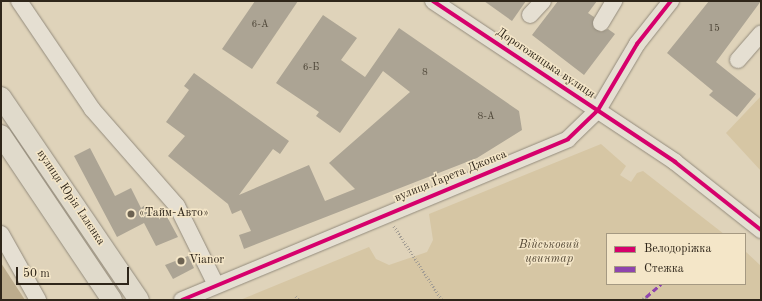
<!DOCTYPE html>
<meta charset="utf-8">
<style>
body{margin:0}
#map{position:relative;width:762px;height:301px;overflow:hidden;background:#dfd3ba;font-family:"Old Standard TT",serif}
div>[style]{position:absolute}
.green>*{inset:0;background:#d6c6a4}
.water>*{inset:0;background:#bcac8d}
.building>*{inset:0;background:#aca494}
.path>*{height:2.5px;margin-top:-1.25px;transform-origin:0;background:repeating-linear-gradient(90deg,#a49e94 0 1px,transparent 0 3px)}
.roads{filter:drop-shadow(0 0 1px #938b7c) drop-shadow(0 0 1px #938b7c)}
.minor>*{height:16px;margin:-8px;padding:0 8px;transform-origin:8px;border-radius:8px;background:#e5dfd2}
.major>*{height:20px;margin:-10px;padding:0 10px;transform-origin:10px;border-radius:10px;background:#e0dacb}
.quiet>*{height:3px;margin-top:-1.5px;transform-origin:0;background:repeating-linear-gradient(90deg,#8e44ad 0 6px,transparent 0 9px)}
.cycleway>*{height:4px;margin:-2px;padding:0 2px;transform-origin:2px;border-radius:2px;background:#d6006c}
.dots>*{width:11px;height:11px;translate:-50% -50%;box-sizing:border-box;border:2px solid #f4e6c8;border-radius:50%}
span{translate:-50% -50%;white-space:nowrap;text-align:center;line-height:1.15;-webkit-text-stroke:3px #f4e6c8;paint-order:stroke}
.number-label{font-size:10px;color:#4e4638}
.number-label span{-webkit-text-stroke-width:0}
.street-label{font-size:12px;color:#2f261a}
.poi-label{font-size:12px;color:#2f261a}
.left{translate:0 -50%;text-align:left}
.park-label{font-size:12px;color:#574b38;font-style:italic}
.frame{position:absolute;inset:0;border:2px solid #2f261a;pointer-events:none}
.legend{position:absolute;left:606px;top:233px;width:140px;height:52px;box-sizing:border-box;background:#f4e6c8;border:1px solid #a59982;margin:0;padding:5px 7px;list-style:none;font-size:12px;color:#2f261a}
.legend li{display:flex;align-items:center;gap:8px;height:20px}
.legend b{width:20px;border:1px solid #a59982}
.scale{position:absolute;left:16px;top:267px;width:113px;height:18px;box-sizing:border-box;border:2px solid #2f261a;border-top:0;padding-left:5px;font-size:12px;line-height:14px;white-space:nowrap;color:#2f261a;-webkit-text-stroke:3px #f4e6c8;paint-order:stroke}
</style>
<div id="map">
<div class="green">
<div style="clip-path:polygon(761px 96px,761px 171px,726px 133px)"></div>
<div style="clip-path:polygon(601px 144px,626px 166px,620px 175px,631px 182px,637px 173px,643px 171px,724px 234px,607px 234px,607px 284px,745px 284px,745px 251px,761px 266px,761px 300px,240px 300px,369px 247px,376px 259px,389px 265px,427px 252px,433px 240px,429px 214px)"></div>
</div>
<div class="water">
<div style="clip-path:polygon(1px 263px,25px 300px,1px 300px)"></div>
</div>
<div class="building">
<div style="clip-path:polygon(255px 1px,298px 1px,252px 69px,222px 49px)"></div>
<div style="clip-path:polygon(484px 1px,526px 1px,512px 21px)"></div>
<div style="clip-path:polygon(558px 1px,597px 1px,588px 13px,594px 17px,593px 27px,601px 32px,608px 29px,615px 34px,584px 75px,532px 35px)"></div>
<div style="clip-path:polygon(709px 1px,761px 1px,716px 62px,756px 94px,737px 117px,709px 95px,713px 91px,667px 53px)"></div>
<div style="clip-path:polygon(323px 15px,357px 38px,341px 60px,365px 77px,399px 28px,519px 111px,522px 130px,477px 158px,244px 249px,239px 235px,251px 231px,241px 210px,232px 214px,228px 204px,168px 156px,185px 136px,166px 122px,189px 90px,184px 86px,194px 73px,289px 141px,280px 154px,273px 149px,239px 195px,309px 165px,325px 201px,355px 189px,329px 163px,410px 92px,383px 71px,340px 133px,316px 116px,319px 112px,276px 83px)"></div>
<div style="clip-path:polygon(90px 148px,115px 196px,131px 188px,141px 208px,145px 205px,149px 211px,155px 208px,159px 216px,165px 213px,178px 237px,156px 246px,144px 223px,117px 237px,74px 156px)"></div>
<div style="clip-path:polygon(188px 256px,194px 268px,173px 279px,165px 265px)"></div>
</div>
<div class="path">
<div style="left:394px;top:226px;width:88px;rotate:57deg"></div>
<div style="left:296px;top:296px;width:5px;rotate:53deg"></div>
<div style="left:640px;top:300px;width:7px;rotate:-27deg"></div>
<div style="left:646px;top:297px;width:4px;rotate:56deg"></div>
</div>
<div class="roads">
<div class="minor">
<div style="left:19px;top:1px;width:130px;rotate:55.9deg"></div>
<div style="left:92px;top:109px;width:129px;rotate:48.8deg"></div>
<div style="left:177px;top:206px;width:88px;rotate:63.7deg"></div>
<div style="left:433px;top:1px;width:291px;rotate:33.6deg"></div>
<div style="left:675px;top:162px;width:110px;rotate:38.3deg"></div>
<div style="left:530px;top:15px;width:19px;rotate:-47deg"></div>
<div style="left:601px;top:23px;width:26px;rotate:-59deg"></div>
<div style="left:738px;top:60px;width:35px;rotate:-49deg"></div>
<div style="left:1px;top:234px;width:76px;rotate:60.7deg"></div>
<div style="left:182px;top:300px;width:418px;rotate:-22.6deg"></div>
<div style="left:568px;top:139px;width:42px;rotate:-44deg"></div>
<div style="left:598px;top:110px;width:77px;rotate:-59.4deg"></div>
<div style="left:637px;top:44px;width:55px;rotate:-51.7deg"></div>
</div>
<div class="major">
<div style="left:1px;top:97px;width:245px;rotate:55.8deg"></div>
<div style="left:1px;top:135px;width:199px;rotate:56.1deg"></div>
</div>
</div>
<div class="quiet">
<div style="left:646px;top:297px;width:20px;rotate:-41deg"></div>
</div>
<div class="cycleway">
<div style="left:433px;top:1px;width:291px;rotate:33.6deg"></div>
<div style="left:675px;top:162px;width:110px;rotate:38.3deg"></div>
<div style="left:182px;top:300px;width:418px;rotate:-22.6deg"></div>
<div style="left:568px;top:139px;width:42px;rotate:-44deg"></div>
<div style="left:598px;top:110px;width:77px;rotate:-59.4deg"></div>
<div style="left:637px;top:44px;width:55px;rotate:-51.7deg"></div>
</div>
<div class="dots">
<div style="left:131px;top:214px;background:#6d6352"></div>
<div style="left:181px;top:261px;background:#6d6352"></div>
</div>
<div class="number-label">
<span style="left:260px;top:25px">6-А</span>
<span style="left:714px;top:29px">15</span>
<span style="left:311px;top:68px">6-Б</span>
<span style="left:425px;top:73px">8</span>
<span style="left:486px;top:117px">8-А</span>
</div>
<div class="street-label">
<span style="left:545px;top:64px;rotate:34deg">Дорогожицька вулиця</span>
<span style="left:451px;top:177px;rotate:-22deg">вулиця Ґарета Джонса</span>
<span style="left:70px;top:198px;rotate:56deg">вулиця Юрія Іллєнка</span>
</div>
<div class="poi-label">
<span class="left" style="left:139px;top:214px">«Тайм-Авто»</span>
<span class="left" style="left:189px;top:261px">Vianor</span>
</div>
<div class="park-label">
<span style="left:549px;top:253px">Військовий<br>цвинтар</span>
</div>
<div class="frame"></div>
<ul class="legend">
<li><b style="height:5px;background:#d6006c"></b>Велодоріжка</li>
<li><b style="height:5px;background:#8e44ad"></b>Стежка</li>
</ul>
<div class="scale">50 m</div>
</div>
